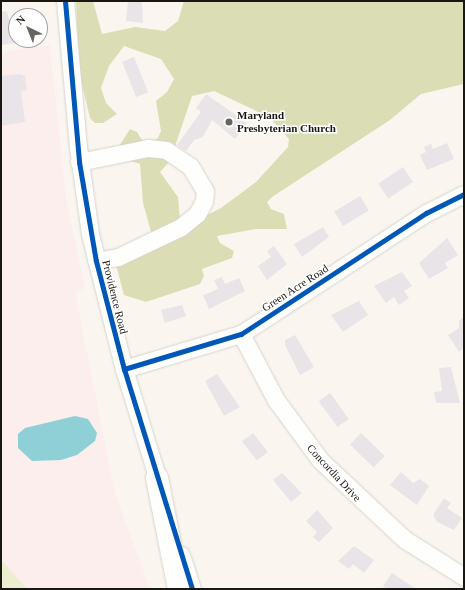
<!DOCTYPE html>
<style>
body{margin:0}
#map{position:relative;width:465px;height:590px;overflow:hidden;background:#faf6ef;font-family:Georgia,serif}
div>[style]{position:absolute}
.education>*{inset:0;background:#fceeed}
.green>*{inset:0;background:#eceecf}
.forest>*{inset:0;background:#dbdeb5}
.water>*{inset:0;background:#8ed0d5}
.building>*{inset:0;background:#e9e4e8;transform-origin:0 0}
.roads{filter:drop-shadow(0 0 1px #d7d3cd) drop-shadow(0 0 1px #d7d3cd)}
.minor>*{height:17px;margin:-8.5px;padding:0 8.5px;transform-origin:8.5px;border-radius:8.5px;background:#fefefd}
.highway>*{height:22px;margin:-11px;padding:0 11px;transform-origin:11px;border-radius:11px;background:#fefefd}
.cycleway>*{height:5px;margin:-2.5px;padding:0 2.5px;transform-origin:2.5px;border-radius:2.5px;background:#0057b8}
.dots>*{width:11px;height:11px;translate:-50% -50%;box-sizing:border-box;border:2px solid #fff;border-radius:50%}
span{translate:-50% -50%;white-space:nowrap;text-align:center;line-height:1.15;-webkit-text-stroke:3px #fff;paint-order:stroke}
.poi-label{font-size:11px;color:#191711;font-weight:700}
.left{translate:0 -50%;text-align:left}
.street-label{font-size:11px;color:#191711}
.frame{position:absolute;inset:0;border:2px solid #191711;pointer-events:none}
.north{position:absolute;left:8px;top:8px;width:40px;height:40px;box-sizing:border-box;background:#fff;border:1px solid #a3a2a0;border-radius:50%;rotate:317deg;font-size:11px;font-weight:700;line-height:16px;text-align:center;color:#191711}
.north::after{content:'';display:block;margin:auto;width:14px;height:18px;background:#68655f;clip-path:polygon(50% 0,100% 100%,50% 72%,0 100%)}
</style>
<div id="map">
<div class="education">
<div style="clip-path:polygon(50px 45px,66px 199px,85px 288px,75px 292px,115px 493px,150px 589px,1px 589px,1px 52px)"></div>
</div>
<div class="green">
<div style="clip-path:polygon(1px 560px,27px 589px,1px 589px)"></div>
</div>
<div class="forest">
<div style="clip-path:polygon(evenodd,76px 1px,93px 1px,102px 34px,135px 27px,165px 31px,178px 21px,184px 1px,464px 1px,464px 84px,421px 94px,390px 120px,272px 197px,267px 202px,271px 209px,284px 214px,287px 229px,256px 229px,217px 236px,220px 243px,234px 251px,232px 258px,202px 269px,204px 276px,200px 284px,146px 302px,124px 295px,116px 265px,122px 258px,151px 251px,155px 246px,143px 203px,140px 164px,118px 157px,118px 148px,130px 129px,137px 132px,145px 145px,158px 138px,161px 131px,156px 101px,167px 92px,174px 79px,161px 59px,124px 46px,109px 66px,101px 88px,106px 103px,117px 114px,103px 123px,95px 123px,90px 118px,79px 72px,76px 1px,214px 91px,269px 117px,289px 139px,288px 147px,256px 182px,221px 208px,186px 226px,180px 220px,178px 197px,160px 172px,170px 161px,192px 96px,214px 91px)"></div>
</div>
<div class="water">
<div style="clip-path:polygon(75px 416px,88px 419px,97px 433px,95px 441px,77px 455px,61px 460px,32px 461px,18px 448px,18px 434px,25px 428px)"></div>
</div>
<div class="building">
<div style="clip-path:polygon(128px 1px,142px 1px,143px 23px,126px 21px)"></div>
<div style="clip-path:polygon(7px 11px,14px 43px,1px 45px,1px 12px)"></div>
<div style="left:134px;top:57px;width:38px;height:13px;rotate:68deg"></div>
<div style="clip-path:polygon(20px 74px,25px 76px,27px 90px,21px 91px,25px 122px,1px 126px,1px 76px)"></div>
<div style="clip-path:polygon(206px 94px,247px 123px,235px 139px,212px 120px,203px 137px,194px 140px,186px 151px,177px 145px,201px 112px,196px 108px)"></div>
<div style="clip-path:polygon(447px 143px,454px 159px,427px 170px,420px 155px,426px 152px,424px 147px,431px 144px,433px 149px)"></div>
<div style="left:403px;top:167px;width:18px;height:30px;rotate:56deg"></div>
<div style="left:360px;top:196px;width:17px;height:30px;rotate:59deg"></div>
<div style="clip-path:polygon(323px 227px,329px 237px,302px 257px,294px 244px)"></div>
<div style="clip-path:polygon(447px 238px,458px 255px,445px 263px,448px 268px,429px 279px,419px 263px)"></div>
<div style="clip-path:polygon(274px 246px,287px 264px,267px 280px,258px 266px,271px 257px,267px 251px)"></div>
<div style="clip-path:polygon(402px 272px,412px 286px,404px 291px,409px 298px,399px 305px,394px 297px,386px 303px,374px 286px)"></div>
<div style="clip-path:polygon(222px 277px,225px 284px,239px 278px,245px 291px,209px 309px,203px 295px,218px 289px,214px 280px)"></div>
<div style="clip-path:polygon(359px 301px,368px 315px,343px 332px,331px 315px)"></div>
<div style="clip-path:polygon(182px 305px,186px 316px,165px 323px,161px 310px)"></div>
<div style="clip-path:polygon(464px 317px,464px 348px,459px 352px,448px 335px,459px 328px,459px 320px)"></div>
<div style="clip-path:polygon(295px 335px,314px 367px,300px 375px,285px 345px,285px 340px)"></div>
<div style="clip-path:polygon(451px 367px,460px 403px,436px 403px,434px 392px,442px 391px,439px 368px)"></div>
<div style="clip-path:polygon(217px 374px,240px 407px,224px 416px,205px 381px)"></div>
<div style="left:330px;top:393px;width:32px;height:14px;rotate:54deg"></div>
<div style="left:253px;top:433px;width:24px;height:14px;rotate:52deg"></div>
<div style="left:361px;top:433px;width:33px;height:16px;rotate:44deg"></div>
<div style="clip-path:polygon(401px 472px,413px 483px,420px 479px,429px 486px,417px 505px,390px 485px)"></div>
<div style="clip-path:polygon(282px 473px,302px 493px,291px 502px,273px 480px)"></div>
<div style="clip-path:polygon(444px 498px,451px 503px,447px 508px,462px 518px,454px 530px,437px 522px,433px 515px)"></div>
<div style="clip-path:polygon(317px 510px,333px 528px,319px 542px,313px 537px,317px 532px,306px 521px)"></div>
<div style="clip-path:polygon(354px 546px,374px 560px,364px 573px,353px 564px,349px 569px,338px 561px)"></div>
<div style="clip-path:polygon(392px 573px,416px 589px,387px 589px,383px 586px)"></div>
</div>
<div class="roads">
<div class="minor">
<div style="left:65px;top:1px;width:147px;rotate:84.9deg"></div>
<div style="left:78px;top:147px;width:88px;rotate:82.1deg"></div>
<div style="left:90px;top:234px;width:139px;rotate:75.9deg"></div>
<div style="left:124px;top:369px;width:126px;rotate:72.9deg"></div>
<div style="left:79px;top:162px;width:70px;rotate:-11.5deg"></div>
<div style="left:148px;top:148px;width:18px;rotate:6deg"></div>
<div style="left:166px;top:150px;width:29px;rotate:34deg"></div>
<div style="left:190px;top:166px;width:29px;rotate:59deg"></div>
<div style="left:205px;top:191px;width:10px;rotate:96deg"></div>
<div style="left:204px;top:201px;width:15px;rotate:118deg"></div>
<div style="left:197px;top:214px;width:21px;rotate:141deg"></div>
<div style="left:181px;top:227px;width:70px;rotate:154.5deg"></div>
<div style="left:118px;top:257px;width:22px;rotate:170deg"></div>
<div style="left:241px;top:334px;width:75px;rotate:62.1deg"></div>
<div style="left:276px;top:400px;width:74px;rotate:53.7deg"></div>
<div style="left:320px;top:460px;width:115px;rotate:43.2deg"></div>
<div style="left:404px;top:539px;width:71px;rotate:32.3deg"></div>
<div style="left:124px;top:369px;width:122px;rotate:-16.7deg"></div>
<div style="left:241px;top:334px;width:221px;rotate:-33.2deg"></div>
<div style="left:426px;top:213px;width:42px;rotate:-26.6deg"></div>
<div style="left:181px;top:555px;width:36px;rotate:72deg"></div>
</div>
<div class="highway">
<div style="left:157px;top:478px;width:113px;rotate:78.8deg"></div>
</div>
</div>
<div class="cycleway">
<div style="left:65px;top:1px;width:162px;rotate:85deg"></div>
<div style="left:79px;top:162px;width:100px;rotate:80.3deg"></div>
<div style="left:96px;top:261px;width:112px;rotate:75.5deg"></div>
<div style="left:124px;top:369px;width:230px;rotate:72.8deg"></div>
<div style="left:124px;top:369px;width:122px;rotate:-16.7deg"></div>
<div style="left:241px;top:334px;width:221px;rotate:-33.2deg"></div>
<div style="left:426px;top:213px;width:42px;rotate:-26.6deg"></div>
</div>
<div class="dots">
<div style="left:229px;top:122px;background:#68655f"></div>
</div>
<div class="poi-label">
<span class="left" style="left:237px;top:122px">Maryland<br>Presbyterian Church</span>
</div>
<div class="street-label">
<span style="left:295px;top:288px;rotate:-33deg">Green Acre Road</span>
<span style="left:115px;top:297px;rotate:76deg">Providence Road</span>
<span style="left:334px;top:473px;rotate:47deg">Concordia Drive</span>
</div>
<div class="frame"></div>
<div class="north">N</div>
</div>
